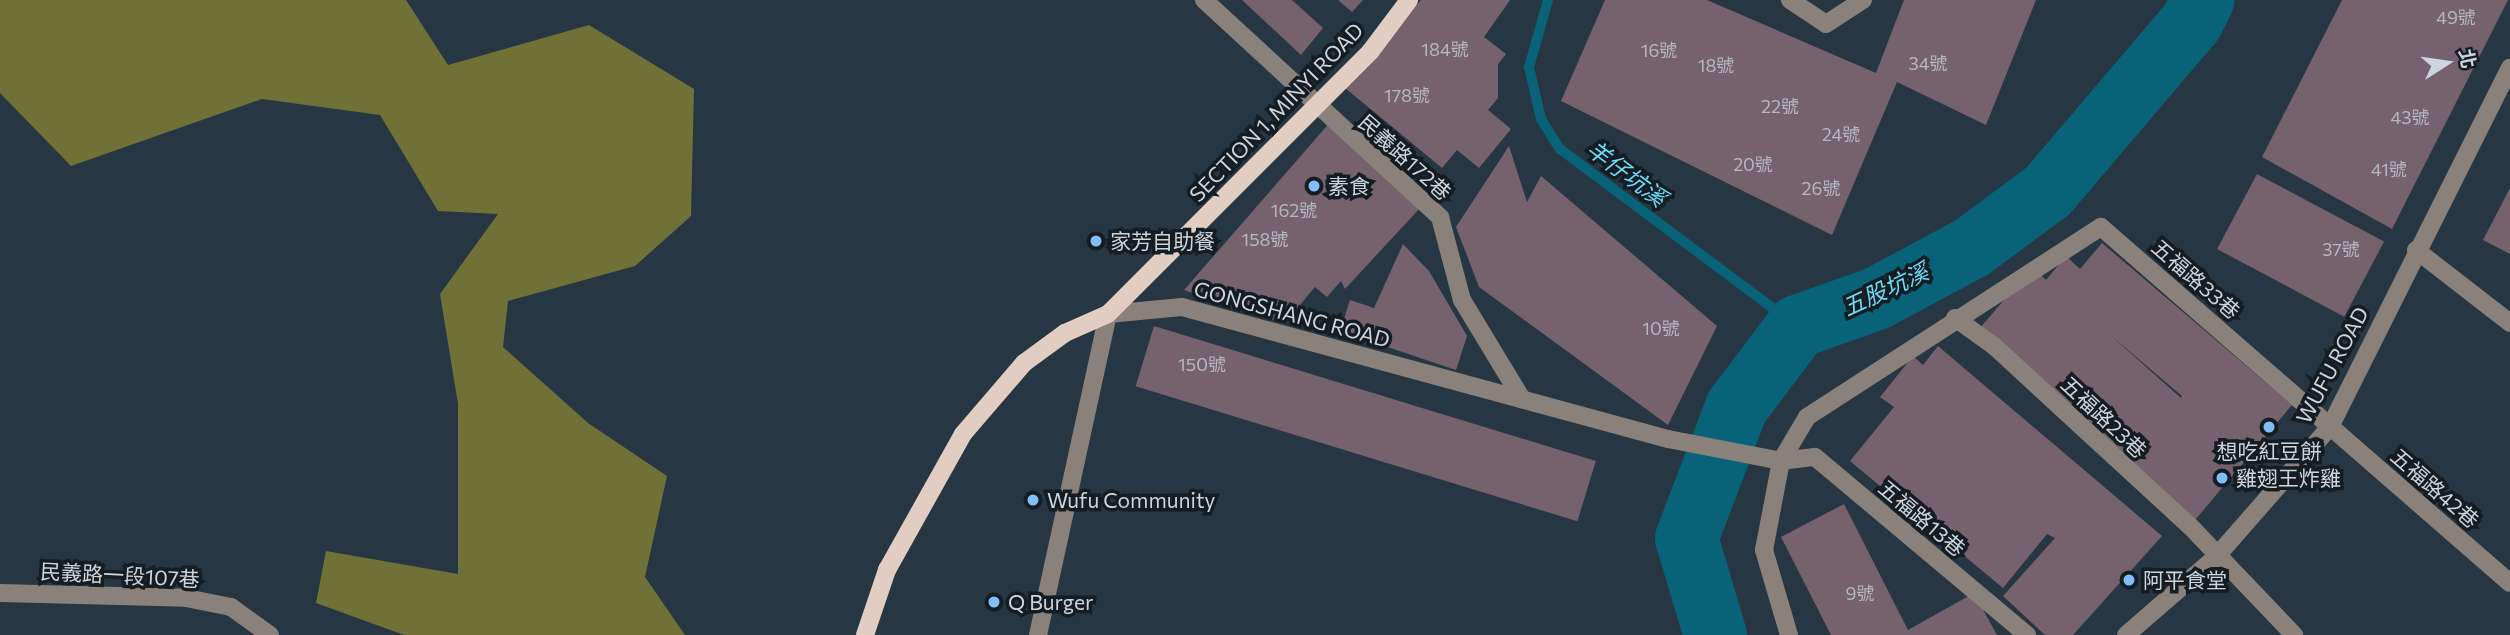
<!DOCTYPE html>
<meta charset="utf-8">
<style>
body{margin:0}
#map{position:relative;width:2510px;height:635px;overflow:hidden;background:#263643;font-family:Commissioner,"Noto Sans TC",sans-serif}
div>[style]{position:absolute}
.forest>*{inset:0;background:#6f7136}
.stream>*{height:10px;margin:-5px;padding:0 5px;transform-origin:5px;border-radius:5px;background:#086378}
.river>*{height:63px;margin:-31.5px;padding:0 31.5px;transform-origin:31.5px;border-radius:31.5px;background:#086378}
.building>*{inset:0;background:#76626d;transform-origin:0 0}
.minor>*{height:18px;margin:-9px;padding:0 9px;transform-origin:9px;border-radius:9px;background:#8a817b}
.major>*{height:18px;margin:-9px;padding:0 9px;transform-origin:9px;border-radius:9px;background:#e1cdc2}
.dots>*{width:19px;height:19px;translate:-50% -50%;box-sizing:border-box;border:4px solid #151d22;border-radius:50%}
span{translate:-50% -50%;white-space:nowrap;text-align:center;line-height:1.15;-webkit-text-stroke:7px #151d22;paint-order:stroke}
.number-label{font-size:18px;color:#b6b8c1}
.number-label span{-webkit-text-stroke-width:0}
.street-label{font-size:21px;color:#cbd5dd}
.poi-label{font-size:21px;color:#cbd5dd}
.left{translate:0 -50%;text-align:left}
.water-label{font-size:23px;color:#6adbfb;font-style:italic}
.north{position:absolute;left:2412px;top:28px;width:70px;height:70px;-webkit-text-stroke:5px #151d22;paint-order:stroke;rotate:78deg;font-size:19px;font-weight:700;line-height:28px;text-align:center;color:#cbd5dd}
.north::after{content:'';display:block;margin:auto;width:24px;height:32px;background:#cbd5dd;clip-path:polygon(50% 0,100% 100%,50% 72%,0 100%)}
</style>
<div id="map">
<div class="forest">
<div style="clip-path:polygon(0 0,406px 0,448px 65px,589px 25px,694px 89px,691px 216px,635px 266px,508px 301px,503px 347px,588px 423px,667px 476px,645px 577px,685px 635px,404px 635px,316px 603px,326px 551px,458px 574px,458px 404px,440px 294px,498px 214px,438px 211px,380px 115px,262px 99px,71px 166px,0 93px)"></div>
</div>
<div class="stream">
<div style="left:1548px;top:0;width:70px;rotate:105.8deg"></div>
<div style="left:1529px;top:67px;width:53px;rotate:77deg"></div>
<div style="left:1541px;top:119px;width:36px;rotate:58deg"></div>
<div style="left:1560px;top:149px;width:296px;rotate:36.8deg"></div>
</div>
<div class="river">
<div style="left:1715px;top:635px;width:101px;rotate:-106.6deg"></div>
<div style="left:1686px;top:538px;width:140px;rotate:-69.1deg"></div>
<div style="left:1736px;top:407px;width:101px;rotate:-53deg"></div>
<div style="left:1797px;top:326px;width:84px;rotate:-19.5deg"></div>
<div style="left:1876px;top:298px;width:108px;rotate:-28.2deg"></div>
<div style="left:1971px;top:247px;width:94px;rotate:-36.4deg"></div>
<div style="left:2047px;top:191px;width:222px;rotate:-49.6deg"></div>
<div style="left:2191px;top:22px;width:25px;rotate:-63deg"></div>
</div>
<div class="building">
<div style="clip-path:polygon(1242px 0,1292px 0,1323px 28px,1301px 55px)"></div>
<div style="clip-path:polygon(1338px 0,1363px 0,1352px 12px)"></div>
<div style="clip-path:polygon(1421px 0,1510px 0,1484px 37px,1506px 54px,1498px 64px,1498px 98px,1488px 110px,1511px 129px,1479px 168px,1457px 150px,1442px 168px,1345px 88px)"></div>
<div style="clip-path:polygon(1605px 0,1707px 0,1876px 73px,1904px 0,2036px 0,1986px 125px,1897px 82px,1832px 235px,1561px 101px)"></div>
<div style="clip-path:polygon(2342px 0,2508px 0,2392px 229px,2262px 157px)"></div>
<div style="clip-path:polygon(1332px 120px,1421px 207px,1345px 289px,1341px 281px,1327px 297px,1315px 287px,1284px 324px,1184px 290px)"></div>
<div style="clip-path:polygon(1509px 146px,1527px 202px,1541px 176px,1717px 326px,1668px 425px,1479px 287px,1456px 227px)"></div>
<div style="left:2257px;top:174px;width:144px;height:85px;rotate:28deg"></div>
<div style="clip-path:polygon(2510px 188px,2510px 254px,2483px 240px)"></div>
<div style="clip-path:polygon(evenodd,2102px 243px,2292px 405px,2190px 526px,1974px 335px,2032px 267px,2046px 280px,2066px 256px,2080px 269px,2102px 243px,2109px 334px,2182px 396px,2181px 398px,2109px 334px)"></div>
<div style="clip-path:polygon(1403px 244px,1429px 271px,1467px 336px,1456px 370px,1340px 331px,1350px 300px,1374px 308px)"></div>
<div style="left:1154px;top:326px;width:462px;height:63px;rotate:17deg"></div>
<div style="clip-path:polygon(1938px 346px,2162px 536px,2073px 635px,2045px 635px,2003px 596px,2055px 538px,2047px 534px,2003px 588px,1850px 461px,1894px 407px,1880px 397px,1913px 356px,1923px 365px)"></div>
<div style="clip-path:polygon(1844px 504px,1908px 630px,1974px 593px,1997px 635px,1831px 635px,1781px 537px)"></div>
</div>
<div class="minor">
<div style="left:1204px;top:0;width:321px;rotate:42.6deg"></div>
<div style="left:1440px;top:217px;width:86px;rotate:75.2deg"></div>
<div style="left:1462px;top:300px;width:116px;rotate:58.8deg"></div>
<div style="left:1790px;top:0;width:43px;rotate:33.7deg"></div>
<div style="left:1826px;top:24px;width:44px;rotate:-33deg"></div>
<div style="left:2416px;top:250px;width:119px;rotate:37.8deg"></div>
<div style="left:1955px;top:318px;width:48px;rotate:35.7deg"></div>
<div style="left:1994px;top:346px;width:266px;rotate:42.6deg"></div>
<div style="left:2190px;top:526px;width:151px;rotate:46.3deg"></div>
<div style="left:0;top:593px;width:186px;rotate:1.5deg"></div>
<div style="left:186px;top:598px;width:46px;rotate:11.3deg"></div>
<div style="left:231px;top:607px;width:48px;rotate:35.7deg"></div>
<div style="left:1038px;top:635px;width:329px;rotate:-77.7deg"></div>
<div style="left:1108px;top:314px;width:74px;rotate:-5.4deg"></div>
<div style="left:1182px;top:307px;width:504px;rotate:15.2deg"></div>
<div style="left:1668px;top:439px;width:115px;rotate:11deg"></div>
<div style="left:1781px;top:461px;width:34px;rotate:-7deg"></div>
<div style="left:1815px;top:457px;width:277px;rotate:40deg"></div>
<div style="left:1789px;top:635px;width:89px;rotate:-106.4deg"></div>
<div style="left:1764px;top:550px;width:91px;rotate:-79.2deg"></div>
<div style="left:1781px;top:461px;width:51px;rotate:-59.4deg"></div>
<div style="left:1807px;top:417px;width:350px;rotate:-32.9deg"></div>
<div style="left:2101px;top:227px;width:542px;rotate:41.04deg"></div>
<div style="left:2126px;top:635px;width:119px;rotate:-40.9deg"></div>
<div style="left:2216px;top:557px;width:173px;rotate:-48.8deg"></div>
<div style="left:2330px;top:427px;width:402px;rotate:-63.4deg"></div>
</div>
<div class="major">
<div style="left:865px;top:635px;width:69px;rotate:-71.3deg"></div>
<div style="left:887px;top:570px;width:156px;rotate:-60.8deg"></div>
<div style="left:963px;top:434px;width:94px;rotate:-49.3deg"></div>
<div style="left:1024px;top:363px;width:51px;rotate:-36.2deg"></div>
<div style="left:1065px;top:333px;width:47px;rotate:-23.8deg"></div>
<div style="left:1108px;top:314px;width:371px;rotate:-45deg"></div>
<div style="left:1370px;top:52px;width:65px;rotate:-53.1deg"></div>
</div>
<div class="dots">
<div style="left:1314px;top:186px;background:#80bdfa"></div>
<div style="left:1096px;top:241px;background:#80bdfa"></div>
<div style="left:2269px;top:427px;background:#80bdfa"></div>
<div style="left:2222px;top:478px;background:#80bdfa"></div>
<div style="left:1033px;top:500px;background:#80bdfa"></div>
<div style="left:2129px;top:580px;background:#80bdfa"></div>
<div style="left:994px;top:602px;background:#80bdfa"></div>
</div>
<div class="number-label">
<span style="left:2456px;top:17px">49號</span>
<span style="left:1445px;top:49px">184號</span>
<span style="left:1659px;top:50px">16號</span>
<span style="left:1928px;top:63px">34號</span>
<span style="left:1716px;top:65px">18號</span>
<span style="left:1407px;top:95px">178號</span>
<span style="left:1780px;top:106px">22號</span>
<span style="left:2410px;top:117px">43號</span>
<span style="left:1841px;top:134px">24號</span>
<span style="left:1753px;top:164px">20號</span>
<span style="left:2389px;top:169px">41號</span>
<span style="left:1821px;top:188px">26號</span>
<span style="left:1294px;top:210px">162號</span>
<span style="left:1265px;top:239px">158號</span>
<span style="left:2341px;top:249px">37號</span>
<span style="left:1661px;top:328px">10號</span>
<span style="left:1202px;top:364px">150號</span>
<span style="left:1860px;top:593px">9號</span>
</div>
<div class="street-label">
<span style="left:1276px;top:112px;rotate:-46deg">SECTION 1, MINYI ROAD</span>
<span style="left:1405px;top:157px;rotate:42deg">民義路172巷</span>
<span style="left:2196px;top:279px;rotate:41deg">五福路33巷</span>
<span style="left:1292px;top:314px;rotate:15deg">GONGSHANG ROAD</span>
<span style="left:2332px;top:365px;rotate:-62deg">WUFU ROAD</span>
<span style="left:2104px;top:417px;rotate:43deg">五福路23巷</span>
<span style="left:2435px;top:488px;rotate:41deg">五福路42巷</span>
<span style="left:1922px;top:518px;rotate:40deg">五福路13巷</span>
<span style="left:120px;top:575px;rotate:3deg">民義路一段107巷</span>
</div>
<div class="poi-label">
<span class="left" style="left:1328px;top:186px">素食</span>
<span class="left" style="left:1110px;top:241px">家芳自助餐</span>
<span style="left:2269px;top:451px">想吃紅豆餅</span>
<span class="left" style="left:2236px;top:478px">雞翅王炸雞</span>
<span class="left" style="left:1047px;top:500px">Wufu Community</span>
<span class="left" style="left:2143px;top:580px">阿平食堂</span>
<span class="left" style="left:1008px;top:602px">Q Burger</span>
</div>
<div class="water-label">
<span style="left:1627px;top:173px;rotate:37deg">羊仔坑溪</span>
<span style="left:1885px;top:289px;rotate:-25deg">五股坑溪</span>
</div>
<div class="north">北</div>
</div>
